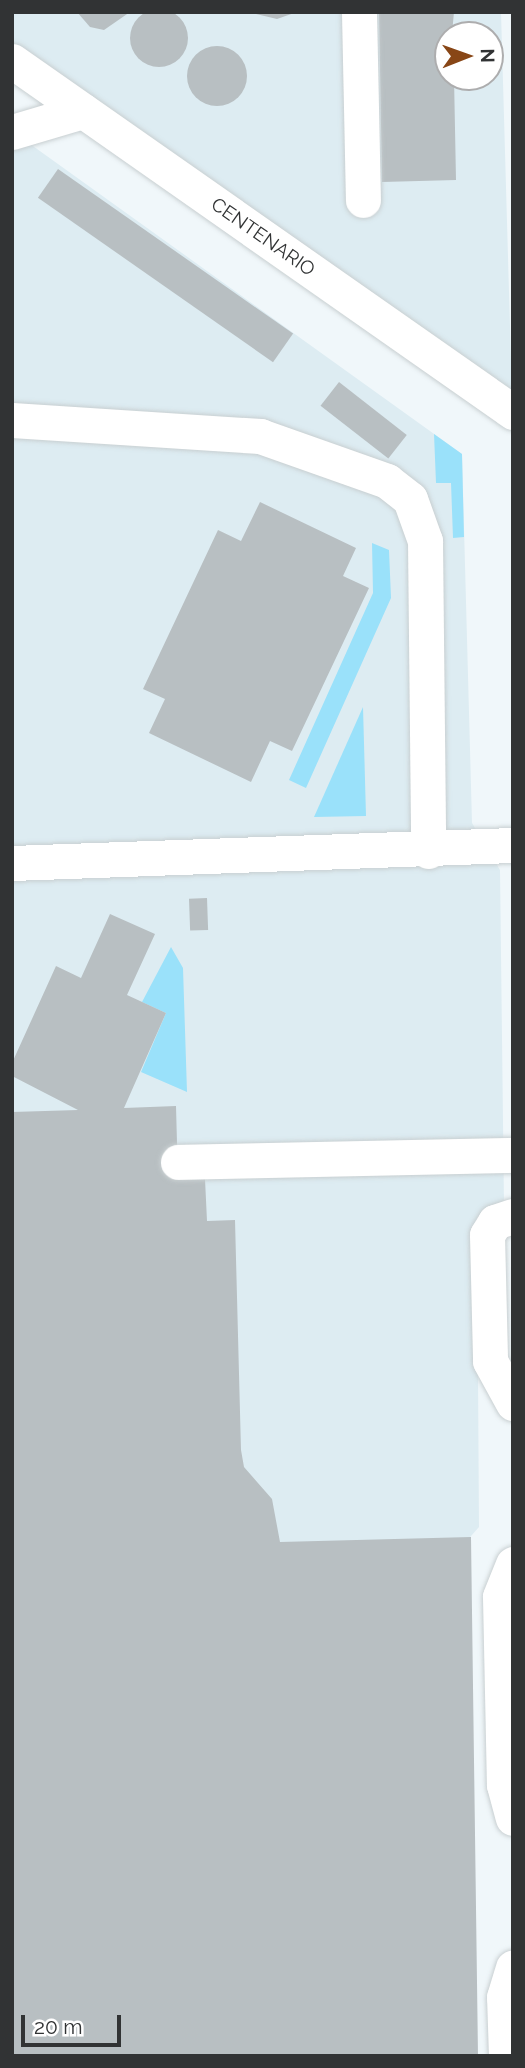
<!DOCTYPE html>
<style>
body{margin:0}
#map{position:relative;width:525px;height:2068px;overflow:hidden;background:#f0f7fa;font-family:Raleway,sans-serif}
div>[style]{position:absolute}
.built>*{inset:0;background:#ddecf2}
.green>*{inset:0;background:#9ae1fa}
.building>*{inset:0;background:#b8bfc2;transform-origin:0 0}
.round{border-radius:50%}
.roads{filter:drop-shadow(0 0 2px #c8cfd1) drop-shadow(0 0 2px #c8cfd1)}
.minor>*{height:35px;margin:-17.5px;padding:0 17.5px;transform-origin:17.5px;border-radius:17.5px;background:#fff}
span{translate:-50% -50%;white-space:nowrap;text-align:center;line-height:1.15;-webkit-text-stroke:5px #fff;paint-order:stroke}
.street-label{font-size:19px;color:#313334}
.frame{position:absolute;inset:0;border:14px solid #313334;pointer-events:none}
.north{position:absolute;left:434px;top:21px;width:70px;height:70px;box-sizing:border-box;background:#fff;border:2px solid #adadae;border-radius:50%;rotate:89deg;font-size:19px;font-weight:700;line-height:28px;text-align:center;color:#313334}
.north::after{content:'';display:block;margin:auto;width:24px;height:32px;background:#884616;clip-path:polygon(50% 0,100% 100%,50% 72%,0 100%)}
.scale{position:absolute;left:21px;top:2015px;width:100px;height:32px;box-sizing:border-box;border:4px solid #313334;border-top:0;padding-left:9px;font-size:21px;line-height:24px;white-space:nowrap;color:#313334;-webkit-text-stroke:5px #fff;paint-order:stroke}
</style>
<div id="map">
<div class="built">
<div style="clip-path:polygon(evenodd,12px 12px,501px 12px,512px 396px,12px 43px,12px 12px,448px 35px,490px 35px,490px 77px,448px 77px,448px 35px)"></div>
<div style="clip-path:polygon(12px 131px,462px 454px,472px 823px,500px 870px,504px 1205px,477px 1217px,479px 1527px,12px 2056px)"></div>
</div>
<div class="green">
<div style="clip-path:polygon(434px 434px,462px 454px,464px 537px,453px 538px,451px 483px,436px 483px)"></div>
<div style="clip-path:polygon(372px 543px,389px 550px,391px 598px,306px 788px,289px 780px,373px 593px)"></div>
<div style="clip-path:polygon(363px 707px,366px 816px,314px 817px)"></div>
<div style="clip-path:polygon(171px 947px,183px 968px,187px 1092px,141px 1072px,166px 1013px,142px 1002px)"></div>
</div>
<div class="building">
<div class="round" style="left:130px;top:9px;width:58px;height:58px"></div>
<div style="clip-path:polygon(77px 12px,130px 12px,104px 30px,90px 27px)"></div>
<div style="clip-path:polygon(248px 12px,297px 12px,277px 19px)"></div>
<div style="clip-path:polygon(379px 12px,454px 12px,448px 77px,454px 77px,456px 180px,382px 182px)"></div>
<div class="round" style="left:187px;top:46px;width:60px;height:60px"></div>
<div style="left:58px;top:169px;width:287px;height:35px;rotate:35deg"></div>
<div style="left:339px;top:382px;width:86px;height:30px;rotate:38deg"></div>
<div style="clip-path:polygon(260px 502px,356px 548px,343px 576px,369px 588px,292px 751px,270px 741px,251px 782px,149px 733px,165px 699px,143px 689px,218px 530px,241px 541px)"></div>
<div style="left:207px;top:898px;width:32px;height:18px;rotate:88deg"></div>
<div style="clip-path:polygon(110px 914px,155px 934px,127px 995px,166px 1013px,124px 1108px,176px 1106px,178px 1180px,205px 1179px,207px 1221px,235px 1220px,241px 1450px,244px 1467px,272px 1499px,280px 1542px,471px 1537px,478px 2056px,12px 2056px,12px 1112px,78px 1110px,12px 1076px,12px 1063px,56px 966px,81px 978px)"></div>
</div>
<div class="roads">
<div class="minor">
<div style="left:359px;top:12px;width:188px;rotate:88.8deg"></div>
<div style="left:12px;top:61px;width:612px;rotate:35.02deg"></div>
<div style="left:12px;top:132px;width:74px;rotate:-16.5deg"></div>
<div style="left:12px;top:420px;width:249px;rotate:3.7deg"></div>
<div style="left:260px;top:436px;width:135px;rotate:19.5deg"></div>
<div style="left:387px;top:481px;width:29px;rotate:38deg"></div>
<div style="left:410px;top:499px;width:45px;rotate:70.3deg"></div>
<div style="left:425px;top:541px;width:310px;rotate:89.4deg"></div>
<div style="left:12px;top:863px;width:501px;rotate:-2.06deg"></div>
<div style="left:178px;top:1162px;width:335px;rotate:-1.2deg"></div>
<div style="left:513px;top:1216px;width:19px;rotate:162deg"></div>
<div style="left:495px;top:1222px;width:15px;rotate:122deg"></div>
<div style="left:487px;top:1235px;width:126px;rotate:88.6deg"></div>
<div style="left:490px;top:1361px;width:48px;rotate:61.3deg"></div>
<div style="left:513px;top:1564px;width:35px;rotate:112deg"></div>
<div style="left:500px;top:1597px;width:188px;rotate:88.8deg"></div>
<div style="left:504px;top:1785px;width:34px;rotate:75deg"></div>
<div style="left:506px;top:2056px;width:59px;rotate:-91.9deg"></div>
<div style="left:504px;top:1997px;width:31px;rotate:-73deg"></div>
</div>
</div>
<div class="street-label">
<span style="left:263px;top:237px;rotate:35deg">CENTENARIO</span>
</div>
<div class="frame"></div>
<div class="north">N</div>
<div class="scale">20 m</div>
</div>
